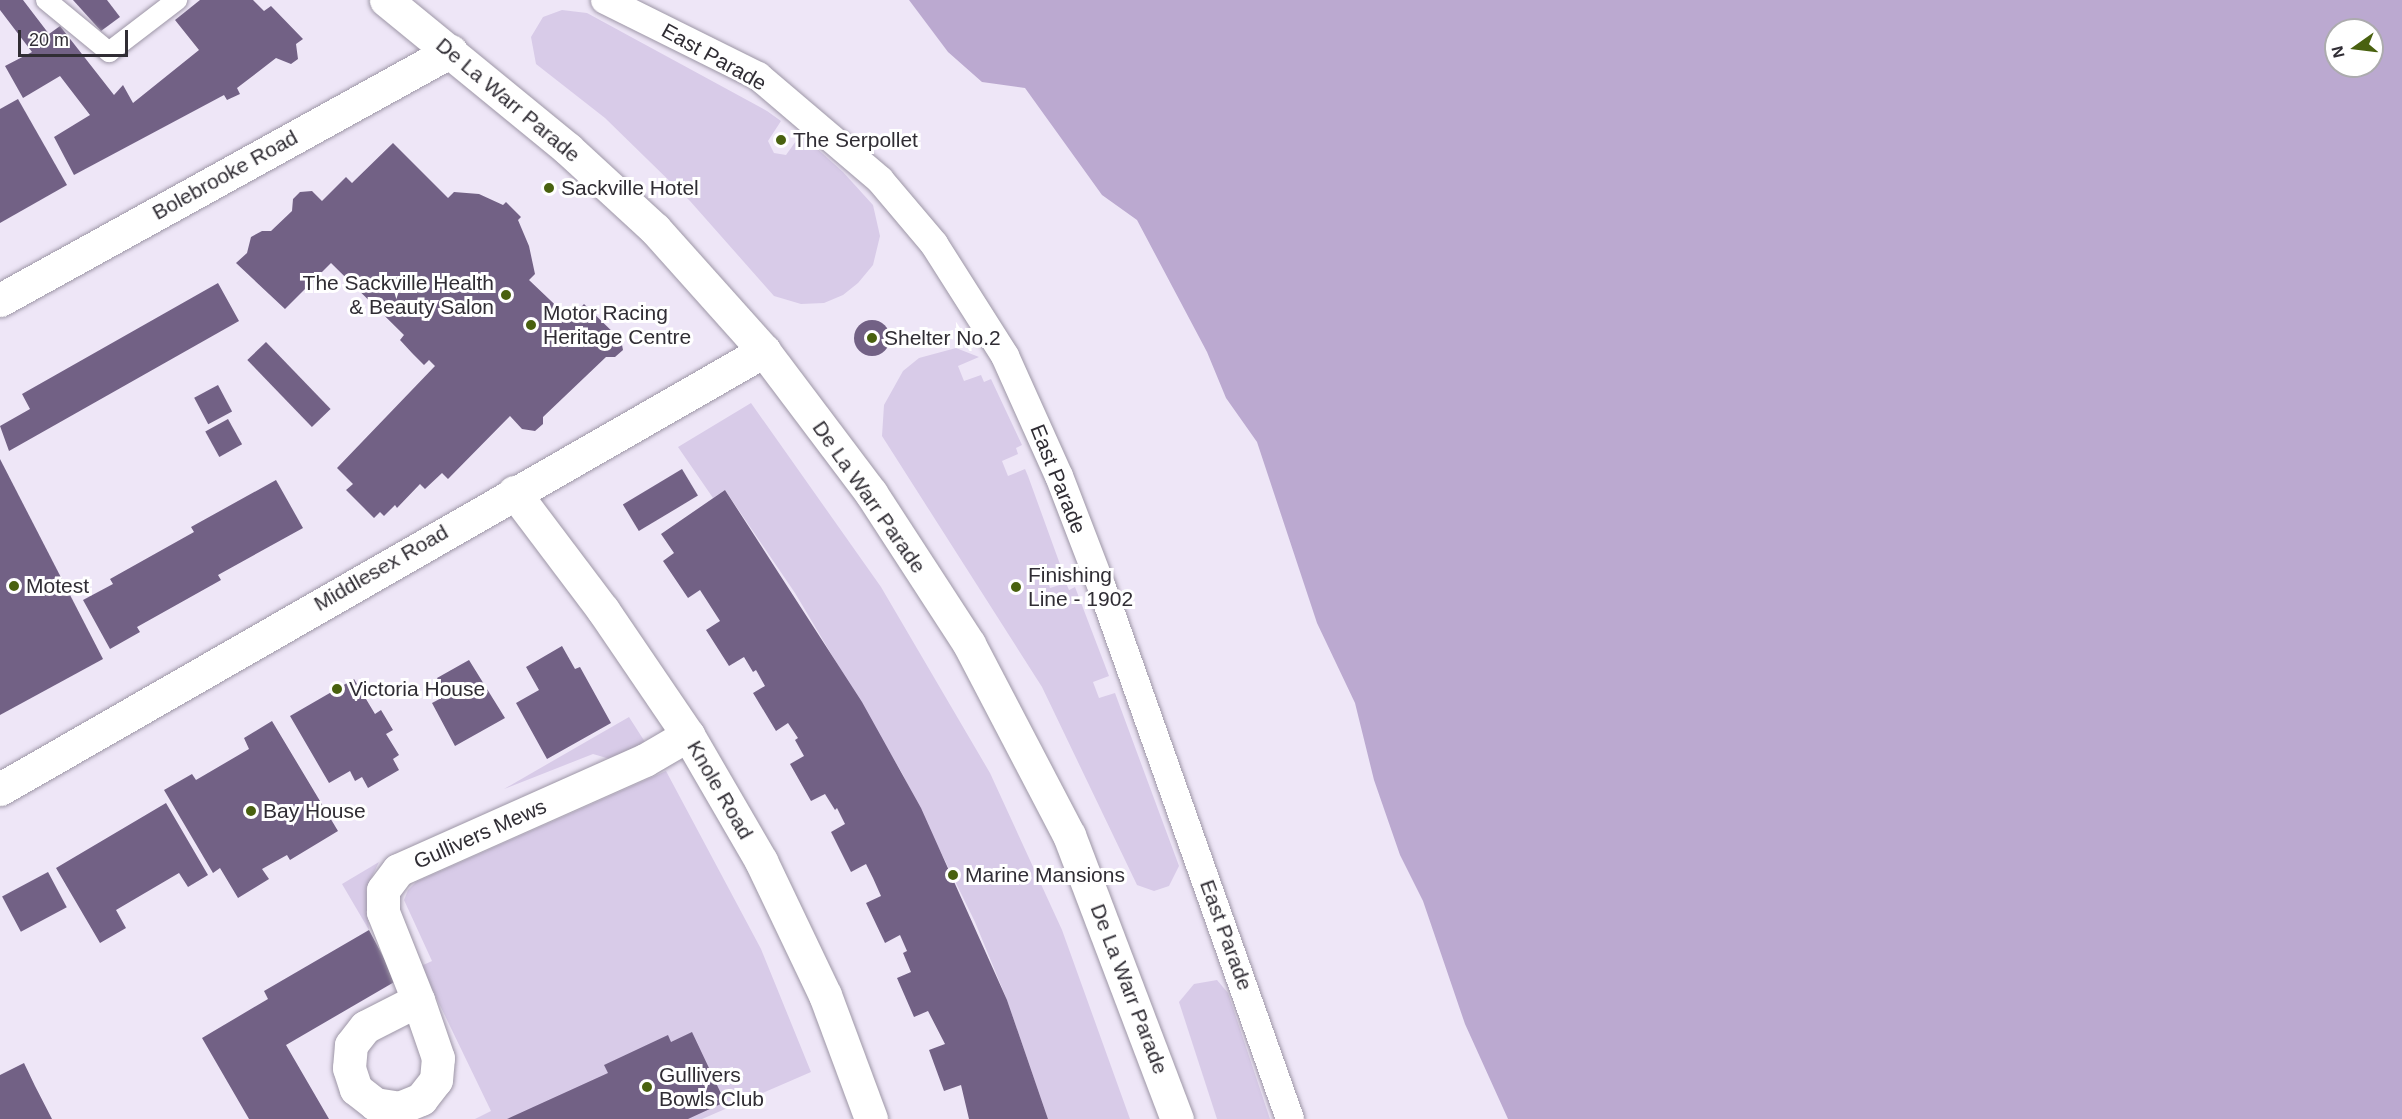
<!DOCTYPE html>
<style>
body{margin:0}
#map{position:relative;width:2402px;height:1119px;overflow:hidden;background:#eee6f7;font-family:Arial,sans-serif}
div>[style]{position:absolute}
.green>*{inset:0;background:#d8cbe8}
.water>*{inset:0;background:#bba9d0}
.building>*{inset:0;background:#726185;transform-origin:0 0}
.round{border-radius:50%}
.roads{filter:drop-shadow(0 0 2px #9d96a6) drop-shadow(0 0 2px #9d96a6)}
.service>*{height:20px;margin:-10px;padding:0 10px;transform-origin:10px;border-radius:10px;background:#fff}
.pedestrian>*{height:28px;margin:-14px;padding:0 14px;transform-origin:14px;border-radius:14px;background:#fff}
.minor>*{height:33px;margin:-16.5px;padding:0 16.5px;transform-origin:16.5px;border-radius:16.5px;background:#fff}
.dots>*{width:16px;height:16px;translate:-50% -50%;box-sizing:border-box;border:3px solid #fff;border-radius:50%}
span{translate:-50% -50%;white-space:nowrap;text-align:center;line-height:1.15;-webkit-text-stroke:6px #fff;paint-order:stroke}
.street-label{font-size:21px;color:#302d34}
.poi-label{font-size:21px;color:#302d34}
.left{translate:0 -50%;text-align:left}
.right{translate:-100% -50%;text-align:right}
.north{position:absolute;left:2324px;top:18px;width:60px;height:60px;box-sizing:border-box;background:#fff;border:2px solid #acabae;border-radius:50%;rotate:256deg;font-size:16px;font-weight:700;line-height:24px;text-align:center;color:#302d34}
.north::after{content:'';display:block;margin:auto;width:21px;height:27px;background:#49610f;clip-path:polygon(50% 0,100% 100%,50% 72%,0 100%)}
.scale{position:absolute;left:18px;top:30px;width:110px;height:27px;box-sizing:border-box;border:3px solid #302d34;border-top:0;padding-left:8px;font-size:18px;line-height:21px;white-space:nowrap;color:#302d34;-webkit-text-stroke:4px #fff;paint-order:stroke}
</style>
<div id="map">
<div class="green">
<div style="clip-path:polygon(562px 10px,587px 13px,767px 111px,781px 121px,768px 141px,774px 153px,786px 155px,801px 134px,843px 172px,873px 205px,880px 236px,873px 265px,858px 283px,843px 295px,824px 303px,801px 304px,774px 296px,690px 201px,605px 118px,536px 64px,531px 37px,543px 17px)"></div>
<div style="clip-path:polygon(956px 348px,979px 357px,958px 366px,964px 381px,981px 375px,984px 382px,991px 379px,1022px 445px,1016px 448px,1018px 454px,1002px 461px,1008px 476px,1025px 469px,1028px 476px,1061px 567px,1045px 573px,1050px 588px,1066px 583px,1069px 590px,1075px 587px,1109px 676px,1093px 682px,1099px 698px,1115px 693px,1179px 866px,1169px 886px,1154px 891px,1137px 885px,1042px 687px,882px 436px,884px 405px,903px 371px,919px 358px)"></div>
<div style="clip-path:polygon(751px 403px,881px 587px,990px 773px,1062px 930px,1130px 1119px,1048px 1119px,1007px 1000px,975px 922px,902px 773px,795px 593px,725px 490px,713px 498px,678px 447px)"></div>
<div style="clip-path:polygon(629px 717px,645px 742px,610px 759px,593px 754px,504px 789px)"></div>
<div style="clip-path:polygon(666px 771px,761px 949px,811px 1072px,702px 1119px,475px 1119px,491px 1111px,421px 966px,432px 961px,404px 900px,408px 890px,416px 882px)"></div>
<div style="clip-path:polygon(379px 862px,366px 889px,369px 930px,342px 884px)"></div>
<div style="clip-path:polygon(1217px 980px,1228px 993px,1270px 1119px,1217px 1119px,1179px 1002px,1194px 984px)"></div>
</div>
<div class="water">
<div style="clip-path:polygon(evenodd,909px 0,2402px 0,2402px 1119px,1508px 1119px,1465px 1024px,1423px 901px,1400px 855px,1374px 780px,1355px 703px,1317px 623px,1257px 442px,1226px 398px,1207px 352px,1137px 220px,1102px 195px,1025px 88px,982px 82px,948px 52px,909px 0,2336px 30px,2372px 30px,2372px 66px,2336px 66px,2336px 30px)"></div>
</div>
<div class="building">
<div style="clip-path:polygon(0 0,23px 0,49px 34px,60px 26px,114px 95px,123px 85px,133px 103px,199px 50px,175px 20px,200px 0,253px 0,264px 11px,271px 6px,303px 39px,296px 44px,298px 59px,291px 64px,276px 58px,237px 88px,240px 94px,227px 100px,224px 95px,74px 175px,54px 137px,90px 115px,60px 76px,23px 98px,5px 66px,32px 52px,0 10px)"></div>
<div style="clip-path:polygon(73px 0,107px 0,120px 17px,101px 31px)"></div>
<div style="clip-path:polygon(18px 99px,67px 185px,0 223px,0 109px)"></div>
<div style="clip-path:polygon(393px 143px,448px 198px,454px 192px,479px 194px,503px 205px,506px 202px,521px 217px,518px 220px,529px 246px,535px 274px,529px 280px,570px 319px,584px 304px,621px 340px,623px 350px,615px 357px,606px 357px,543px 417px,543px 424px,535px 431px,522px 429px,510px 416px,448px 479px,442px 473px,425px 489px,420px 484px,397px 508px,395px 505px,384px 516px,380px 512px,374px 518px,346px 490px,353px 484px,337px 468px,435px 366px,429px 360px,424px 365px,412px 353px,400px 340px,404px 335px,331px 263px,285px 309px,236px 263px,247px 253px,251px 237px,262px 231px,271px 231px,292px 211px,293px 199px,300px 192px,312px 191px,322px 201px,346px 177px,352px 183px)"></div>
<div style="clip-path:polygon(218px 283px,239px 321px,9px 451px,0 426px,30px 409px,22px 394px)"></div>
<div class="round" style="left:854px;top:320px;width:36px;height:36px"></div>
<div style="left:266px;top:342px;width:93px;height:26px;rotate:46deg"></div>
<div style="left:218px;top:385px;width:30px;height:27px;rotate:62deg"></div>
<div style="left:228px;top:419px;width:29px;height:26px;rotate:61deg"></div>
<div style="clip-path:polygon(0 459px,103px 659px,0 715px)"></div>
<div style="left:682px;top:469px;width:31px;height:69px;rotate:59deg"></div>
<div style="clip-path:polygon(276px 480px,303px 528px,218px 575px,221px 580px,137px 627px,140px 632px,110px 649px,83px 600px,113px 584px,110px 579px,194px 532px,191px 527px)"></div>
<div style="clip-path:polygon(725px 490px,862px 702px,921px 808px,1007px 1000px,1048px 1119px,969px 1119px,961px 1085px,944px 1091px,929px 1050px,945px 1044px,928px 1011px,914px 1017px,897px 978px,911px 972px,903px 953px,907px 951px,900px 935px,885px 943px,866px 903px,881px 896px,873px 878px,866px 864px,851px 872px,831px 832px,845px 824px,837px 808px,835px 810px,825px 794px,811px 801px,790px 764px,804px 756px,795px 740px,798px 738px,788px 723px,776px 731px,753px 693px,765px 686px,756px 670px,753px 672px,744px 657px,729px 666px,706px 630px,720px 621px,700px 590px,688px 598px,663px 561px,674px 553px,661px 534px)"></div>
<div style="clip-path:polygon(562px 646px,575px 669px,580px 667px,611px 723px,547px 759px,516px 703px,539px 690px,526px 667px)"></div>
<div style="clip-path:polygon(469px 660px,505px 718px,455px 746px,432px 703px,447px 695px,437px 678px)"></div>
<div style="clip-path:polygon(354px 679px,375px 714px,381px 710px,393px 730px,386px 734px,399px 755px,393px 759px,399px 770px,368px 788px,362px 777px,355px 781px,350px 771px,329px 783px,290px 716px)"></div>
<div style="clip-path:polygon(272px 721px,338px 831px,290px 860px,287px 855px,262px 869px,269px 879px,238px 898px,220px 868px,213px 873px,164px 790px,192px 774px,196px 780px,249px 749px,244px 738px)"></div>
<div style="clip-path:polygon(166px 803px,208px 875px,188px 887px,179px 873px,116px 910px,126px 928px,100px 943px,56px 868px)"></div>
<div style="left:48px;top:872px;width:40px;height:52px;rotate:62deg"></div>
<div style="clip-path:polygon(369px 930px,396px 981px,286px 1045px,329px 1119px,249px 1119px,202px 1038px,268px 999px,264px 991px)"></div>
<div style="clip-path:polygon(692px 1032px,725px 1102px,688px 1119px,507px 1119px,608px 1073px,604px 1065px,668px 1035px,671px 1042px)"></div>
<div style="clip-path:polygon(24px 1063px,35px 1086px,52px 1119px,0 1119px,0 1075px)"></div>
</div>
<div class="roads">
<div class="service">
<div style="left:46px;top:0;width:82px;rotate:39.5deg"></div>
<div style="left:109px;top:52px;width:86px;rotate:-37.4deg"></div>
</div>
<div class="pedestrian">
<div style="left:605px;top:0;width:171px;rotate:26.4deg"></div>
<div style="left:758px;top:76px;width:160px;rotate:40.4deg"></div>
<div style="left:880px;top:180px;width:84px;rotate:49.8deg"></div>
<div style="left:934px;top:244px;width:133px;rotate:57.6deg"></div>
<div style="left:1005px;top:356px;width:132px;rotate:65.8deg"></div>
<div style="left:1059px;top:476px;width:120px;rotate:69deg"></div>
<div style="left:1102px;top:588px;width:563px;rotate:70.5deg"></div>
</div>
<div class="minor">
<div style="left:386px;top:0;width:235px;rotate:39.3deg"></div>
<div style="left:568px;top:149px;width:118px;rotate:42.6deg"></div>
<div style="left:655px;top:229px;width:164px;rotate:48.2deg"></div>
<div style="left:764px;top:351px;width:178px;rotate:53deg"></div>
<div style="left:871px;top:493px;width:180px;rotate:57deg"></div>
<div style="left:969px;top:644px;width:216px;rotate:62.4deg"></div>
<div style="left:1069px;top:835px;width:304px;rotate:69.2deg"></div>
<div style="left:0;top:300px;width:515px;rotate:-28.9deg"></div>
<div style="left:514px;top:492px;width:148px;rotate:53deg"></div>
<div style="left:603px;top:610px;width:151px;rotate:55.8deg"></div>
<div style="left:688px;top:735px;width:146px;rotate:59.9deg"></div>
<div style="left:761px;top:861px;width:148px;rotate:64.5deg"></div>
<div style="left:825px;top:995px;width:132px;rotate:69.6deg"></div>
<div style="left:0;top:789px;width:881px;rotate:-29.83deg"></div>
<div style="left:418px;top:1000px;width:59px;rotate:153deg"></div>
<div style="left:365px;top:1027px;width:23px;rotate:128deg"></div>
<div style="left:351px;top:1045px;width:23px;rotate:95deg"></div>
<div style="left:349px;top:1068px;width:22px;rotate:72deg"></div>
<div style="left:356px;top:1089px;width:24px;rotate:38deg"></div>
<div style="left:375px;top:1104px;width:24px;rotate:9deg"></div>
<div style="left:399px;top:1108px;width:24px;rotate:-22deg"></div>
<div style="left:421px;top:1099px;width:24px;rotate:-52deg"></div>
<div style="left:436px;top:1080px;width:22px;rotate:-85deg"></div>
<div style="left:438px;top:1058px;width:61px;rotate:-109deg"></div>
<div style="left:418px;top:1000px;width:95px;rotate:-111.7deg"></div>
<div style="left:383px;top:912px;width:22px;rotate:-90deg"></div>
<div style="left:383px;top:890px;width:25px;rotate:-53deg"></div>
<div style="left:398px;top:870px;width:270px;rotate:-24deg"></div>
<div style="left:645px;top:760px;width:50px;rotate:-30.2deg"></div>
</div>
</div>
<div class="dots">
<div style="left:781px;top:140px;background:#49610f"></div>
<div style="left:549px;top:188px;background:#49610f"></div>
<div style="left:506px;top:295px;background:#49610f"></div>
<div style="left:531px;top:325px;background:#49610f"></div>
<div style="left:872px;top:338px;background:#49610f"></div>
<div style="left:14px;top:586px;background:#49610f"></div>
<div style="left:1016px;top:587px;background:#49610f"></div>
<div style="left:337px;top:689px;background:#49610f"></div>
<div style="left:251px;top:811px;background:#49610f"></div>
<div style="left:953px;top:875px;background:#49610f"></div>
<div style="left:647px;top:1087px;background:#49610f"></div>
</div>
<div class="street-label">
<span style="left:714px;top:57px;rotate:29deg">East Parade</span>
<span style="left:508px;top:100px;rotate:40deg">De La Warr Parade</span>
<span style="left:225px;top:175px;rotate:-29deg">Bolebrooke Road</span>
<span style="left:1058px;top:479px;rotate:68deg">East Parade</span>
<span style="left:869px;top:497px;rotate:55deg">De La Warr Parade</span>
<span style="left:381px;top:568px;rotate:-30deg">Middlesex Road</span>
<span style="left:720px;top:790px;rotate:60deg">Knole Road</span>
<span style="left:480px;top:834px;rotate:-24deg">Gullivers Mews</span>
<span style="left:1226px;top:935px;rotate:70deg">East Parade</span>
<span style="left:1129px;top:989px;rotate:69deg">De La Warr Parade</span>
</div>
<div class="poi-label">
<span class="left" style="left:793px;top:140px">The Serpollet</span>
<span class="left" style="left:561px;top:188px">Sackville Hotel</span>
<span class="right" style="left:494px;top:295px">The Sackville Health<br>&amp; Beauty Salon</span>
<span class="left" style="left:543px;top:325px">Motor Racing<br>Heritage Centre</span>
<span class="left" style="left:884px;top:338px">Shelter No.2</span>
<span class="left" style="left:1028px;top:587px">Finishing<br>Line - 1902</span>
<span class="left" style="left:26px;top:586px">Motest</span>
<span class="left" style="left:349px;top:689px">Victoria House</span>
<span class="left" style="left:263px;top:811px">Bay House</span>
<span class="left" style="left:965px;top:875px">Marine Mansions</span>
<span class="left" style="left:659px;top:1087px">Gullivers<br>Bowls Club</span>
</div>
<div class="north">N</div>
<div class="scale">20 m</div>
</div>
